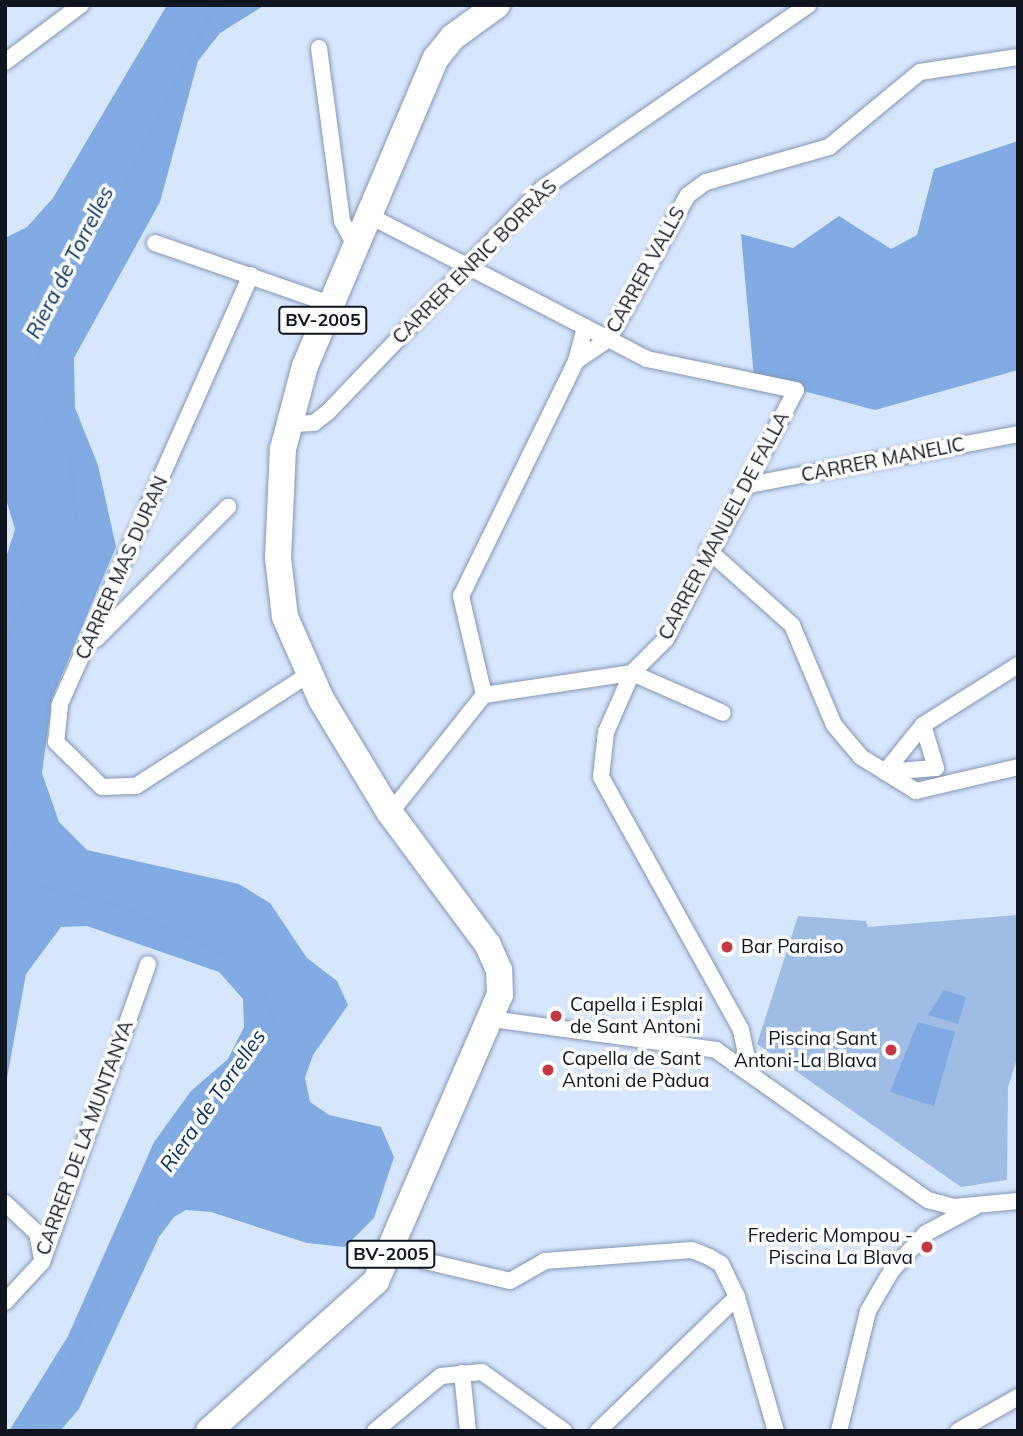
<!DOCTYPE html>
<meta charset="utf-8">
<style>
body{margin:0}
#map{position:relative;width:1023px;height:1436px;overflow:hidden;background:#d6e6fd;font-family:Mulish,sans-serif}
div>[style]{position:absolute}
.green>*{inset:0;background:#9fbce4}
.forest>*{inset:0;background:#82abe4}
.water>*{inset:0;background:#81aae3}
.stream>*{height:4.5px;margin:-2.25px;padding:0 2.25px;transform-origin:2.25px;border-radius:2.25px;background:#81aae3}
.roads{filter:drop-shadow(0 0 2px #8597b2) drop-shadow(0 0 2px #8597b2)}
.minor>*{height:16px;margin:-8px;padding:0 8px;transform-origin:8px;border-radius:8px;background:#fff}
.primary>*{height:26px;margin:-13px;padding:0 13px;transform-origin:13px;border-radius:13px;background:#fff}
.dots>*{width:19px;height:19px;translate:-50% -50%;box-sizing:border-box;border:4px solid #fff;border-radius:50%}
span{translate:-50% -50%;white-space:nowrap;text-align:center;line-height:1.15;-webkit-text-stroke:7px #fff;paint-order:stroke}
.shield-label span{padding:2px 5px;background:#fff;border:2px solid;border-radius:5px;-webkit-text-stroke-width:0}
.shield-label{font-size:18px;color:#0f151f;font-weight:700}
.street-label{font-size:19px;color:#0f151f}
.poi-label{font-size:19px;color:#0f151f}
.left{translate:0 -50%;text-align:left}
.right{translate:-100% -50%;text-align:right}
.water-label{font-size:21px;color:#073062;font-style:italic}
.frame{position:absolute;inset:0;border:7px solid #0f151f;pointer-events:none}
</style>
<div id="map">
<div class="green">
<div style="clip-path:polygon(1018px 915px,1018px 1056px,1008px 1087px,1007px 1180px,961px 1187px,757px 1044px,798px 916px,866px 921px,868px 927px)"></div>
</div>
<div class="forest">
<div style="clip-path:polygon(167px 5px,265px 5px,220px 33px,198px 61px,160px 202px,74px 358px,75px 408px,98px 465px,116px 547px,52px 698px,42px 773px,59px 822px,87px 850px,239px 884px,270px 903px,307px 958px,337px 981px,348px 1005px,313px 1055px,305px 1078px,310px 1102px,329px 1115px,381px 1127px,394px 1157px,374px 1218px,345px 1247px,307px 1243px,211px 1212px,186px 1210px,174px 1217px,159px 1237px,79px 1409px,60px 1431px,9px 1431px,68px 1336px,154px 1142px,191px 1091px,228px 1059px,244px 1027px,243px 999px,219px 972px,87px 926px,61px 927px,26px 974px,5px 1089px,5px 561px,15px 529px,5px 496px,5px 238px,27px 227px,53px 198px)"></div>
<div style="clip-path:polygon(1018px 141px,1018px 370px,875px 410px,754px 378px,741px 234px,793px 248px,839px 216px,891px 249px,917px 235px,934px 169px)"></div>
</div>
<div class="water">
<div style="clip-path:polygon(944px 990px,966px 997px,958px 1024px,928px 1015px)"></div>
<div style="clip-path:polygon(918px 1022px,955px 1032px,934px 1106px,890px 1092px)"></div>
</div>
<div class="stream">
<div style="left:5px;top:642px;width:43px;rotate:-66.4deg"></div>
<div style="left:22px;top:603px;width:94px;rotate:-54.1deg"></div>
<div style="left:77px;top:527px;width:71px;rotate:-96.4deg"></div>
<div style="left:69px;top:456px;width:86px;rotate:-121.7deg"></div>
<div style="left:24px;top:383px;width:424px;rotate:-63.2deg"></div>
<div style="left:5px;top:822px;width:68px;rotate:64.9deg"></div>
<div style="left:34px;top:884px;width:89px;rotate:13.7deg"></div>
<div style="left:120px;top:905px;width:124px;rotate:25.3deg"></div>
<div style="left:232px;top:958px;width:42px;rotate:45deg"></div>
<div style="left:262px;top:988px;width:48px;rotate:69.3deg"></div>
<div style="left:279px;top:1033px;width:261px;rotate:125deg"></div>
<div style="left:129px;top:1247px;width:165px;rotate:117.8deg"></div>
<div style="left:52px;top:1393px;width:47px;rotate:125.4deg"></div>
</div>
<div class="roads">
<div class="minor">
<div style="left:319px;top:48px;width:175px;rotate:82.4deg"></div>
<div style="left:342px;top:221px;width:26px;rotate:62deg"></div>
<div style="left:5px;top:62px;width:95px;rotate:-36.9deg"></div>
<div style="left:366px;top:214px;width:316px;rotate:27.3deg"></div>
<div style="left:647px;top:359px;width:152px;rotate:11.8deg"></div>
<div style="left:796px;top:390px;width:281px;rotate:117.6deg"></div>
<div style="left:666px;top:639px;width:48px;rotate:135deg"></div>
<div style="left:632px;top:673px;width:64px;rotate:113.8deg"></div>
<div style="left:606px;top:732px;width:45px;rotate:96.3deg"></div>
<div style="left:601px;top:777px;width:289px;rotate:61deg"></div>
<div style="left:741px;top:1030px;width:40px;rotate:78deg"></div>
<div style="left:155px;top:243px;width:185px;rotate:19.2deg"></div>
<div style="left:251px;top:275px;width:471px;rotate:114deg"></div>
<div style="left:60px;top:705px;width:37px;rotate:96deg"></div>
<div style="left:56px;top:742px;width:64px;rotate:44.4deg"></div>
<div style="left:102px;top:787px;width:34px;rotate:-2deg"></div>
<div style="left:136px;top:786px;width:206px;rotate:-32.9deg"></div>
<div style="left:576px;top:361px;width:40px;rotate:-34deg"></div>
<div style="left:609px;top:339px;width:164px;rotate:-61.3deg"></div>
<div style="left:688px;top:195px;width:22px;rotate:-36deg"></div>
<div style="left:706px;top:182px;width:128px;rotate:-15.9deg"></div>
<div style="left:829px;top:147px;width:118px;rotate:-39.5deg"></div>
<div style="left:920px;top:72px;width:99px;rotate:-8.7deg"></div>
<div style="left:288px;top:424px;width:26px;rotate:-2deg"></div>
<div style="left:314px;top:423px;width:18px;rotate:-38deg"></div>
<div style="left:328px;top:412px;width:310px;rotate:-46.2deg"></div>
<div style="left:543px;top:188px;width:322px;rotate:-34.6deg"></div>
<div style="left:749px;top:485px;width:274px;rotate:-10.7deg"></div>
<div style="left:708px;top:550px;width:113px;rotate:41.8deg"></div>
<div style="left:792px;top:625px;width:108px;rotate:67.2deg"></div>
<div style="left:834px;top:725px;width:42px;rotate:49.8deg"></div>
<div style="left:861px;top:757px;width:65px;rotate:31.7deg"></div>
<div style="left:916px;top:791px;width:105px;rotate:-13.2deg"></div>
<div style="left:96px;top:639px;width:187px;rotate:-45deg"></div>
<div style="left:484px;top:695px;width:102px;rotate:-103.1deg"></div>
<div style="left:461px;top:596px;width:262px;rotate:-63.9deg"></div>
<div style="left:576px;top:361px;width:35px;rotate:-75deg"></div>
<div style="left:885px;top:772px;width:60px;rotate:-51deg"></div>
<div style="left:923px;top:725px;width:112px;rotate:-32.3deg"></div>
<div style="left:885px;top:772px;width:51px;rotate:-4.5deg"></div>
<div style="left:936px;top:768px;width:45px;rotate:-106.8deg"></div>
<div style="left:390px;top:813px;width:151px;rotate:-51.5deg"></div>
<div style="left:484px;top:695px;width:150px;rotate:-8.5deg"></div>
<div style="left:632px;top:673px;width:99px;rotate:23.7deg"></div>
<div style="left:491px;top:1019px;width:227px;rotate:7.8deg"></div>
<div style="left:716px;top:1050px;width:260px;rotate:35.3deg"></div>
<div style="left:928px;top:1200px;width:27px;rotate:15deg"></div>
<div style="left:954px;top:1207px;width:64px;rotate:-5.4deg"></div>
<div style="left:5px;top:1203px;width:44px;rotate:43.2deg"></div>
<div style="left:37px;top:1233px;width:26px;rotate:79deg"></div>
<div style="left:391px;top:1253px;width:122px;rotate:13.2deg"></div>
<div style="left:510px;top:1281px;width:40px;rotate:-29.7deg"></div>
<div style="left:545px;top:1261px;width:147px;rotate:-4.3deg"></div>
<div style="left:692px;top:1250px;width:18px;rotate:22deg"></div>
<div style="left:709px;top:1257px;width:14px;rotate:30deg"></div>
<div style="left:721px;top:1264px;width:37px;rotate:64deg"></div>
<div style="left:737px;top:1297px;width:140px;rotate:73.8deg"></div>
<div style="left:5px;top:1302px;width:54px;rotate:-47.2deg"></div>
<div style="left:42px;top:1262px;width:316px;rotate:-70.4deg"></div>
<div style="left:462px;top:1373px;width:58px;rotate:84.1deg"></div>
<div style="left:375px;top:1431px;width:86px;rotate:-39.8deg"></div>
<div style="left:441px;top:1376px;width:41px;rotate:-5.6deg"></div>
<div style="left:482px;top:1372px;width:101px;rotate:35.7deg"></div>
<div style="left:598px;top:1431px;width:193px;rotate:-44deg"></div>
<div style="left:839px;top:1431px;width:123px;rotate:-76.4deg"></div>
<div style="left:868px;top:1311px;width:48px;rotate:-59.7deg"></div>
<div style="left:892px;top:1270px;width:50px;rotate:-47.4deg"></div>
<div style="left:926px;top:1233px;width:55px;rotate:-28deg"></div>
<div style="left:958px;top:1431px;width:69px;rotate:-29.5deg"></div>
</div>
<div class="primary">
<div style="left:209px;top:1431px;width:224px;rotate:-41.9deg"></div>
<div style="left:376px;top:1281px;width:312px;rotate:-66.6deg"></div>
<div style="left:500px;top:995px;width:25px;rotate:-92deg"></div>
<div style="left:499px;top:970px;width:27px;rotate:-114deg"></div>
<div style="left:488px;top:945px;width:164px;rotate:-126.6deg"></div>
<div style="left:390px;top:813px;width:133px;rotate:-121.2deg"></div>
<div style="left:321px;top:699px;width:90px;rotate:-113.7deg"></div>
<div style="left:285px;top:617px;width:59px;rotate:-96.8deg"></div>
<div style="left:278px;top:558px;width:109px;rotate:-87.4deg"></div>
<div style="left:283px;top:449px;width:86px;rotate:-75.2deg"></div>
<div style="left:305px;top:366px;width:335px;rotate:-67deg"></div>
<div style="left:436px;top:58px;width:27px;rotate:-51deg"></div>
<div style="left:453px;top:37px;width:54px;rotate:-36deg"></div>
</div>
</div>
<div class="dots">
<div style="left:727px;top:947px;background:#c73742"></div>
<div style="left:556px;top:1016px;background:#c73742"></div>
<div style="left:891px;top:1050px;background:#c73742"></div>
<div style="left:548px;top:1070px;background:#c73742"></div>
<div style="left:927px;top:1247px;background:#c73742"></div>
</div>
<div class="shield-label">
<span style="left:323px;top:320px">BV-2005</span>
<span style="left:391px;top:1254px">BV-2005</span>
</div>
<div class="street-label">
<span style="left:475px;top:262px;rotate:-45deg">CARRER ENRIC BORRÀS</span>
<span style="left:646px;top:270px;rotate:-61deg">CARRER VALLS</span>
<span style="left:883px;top:460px;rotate:-11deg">CARRER MANELIC</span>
<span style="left:724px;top:526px;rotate:-62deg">CARRER MANUEL DE FALLA</span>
<span style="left:122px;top:568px;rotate:-66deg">CARRER MAS DURAN</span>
<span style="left:85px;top:1138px;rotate:-70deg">CARRER DE LA MUNTANYA</span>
</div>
<div class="poi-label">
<span class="left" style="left:741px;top:947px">Bar Paraiso</span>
<span class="left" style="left:570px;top:1016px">Capella i Esplai<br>de Sant Antoni</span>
<span class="right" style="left:877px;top:1050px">Piscina Sant<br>Antoni-La Blava</span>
<span class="left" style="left:562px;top:1070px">Capella de Sant<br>Antoni de Pàdua</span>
<span class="right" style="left:913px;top:1247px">Frederic Mompou -<br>Piscina La Blava</span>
</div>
<div class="water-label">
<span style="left:69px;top:262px;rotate:-63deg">Riera de Torrelles</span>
<span style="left:212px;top:1100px;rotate:-55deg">Riera de Torrelles</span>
</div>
<div class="frame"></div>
</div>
